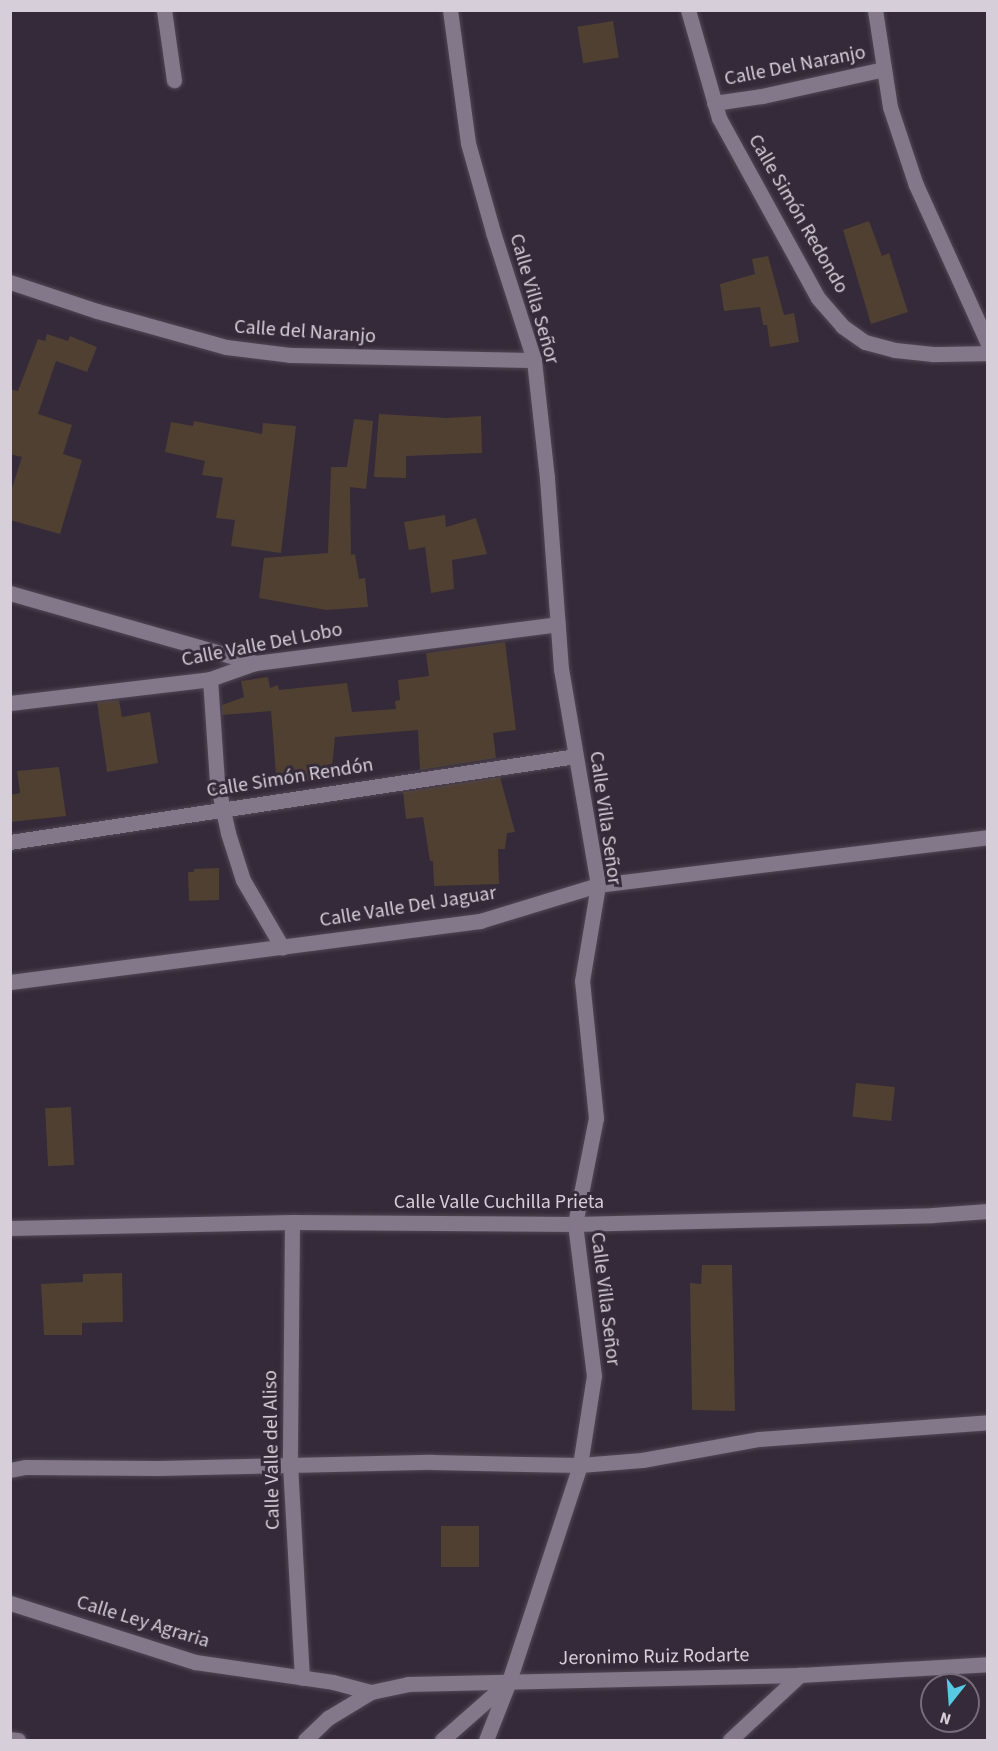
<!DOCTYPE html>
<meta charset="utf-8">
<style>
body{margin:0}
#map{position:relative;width:998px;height:1751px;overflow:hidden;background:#342a39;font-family:"Source Sans 3",sans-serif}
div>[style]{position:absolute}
.building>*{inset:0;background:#504032;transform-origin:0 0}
.roads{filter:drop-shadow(0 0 2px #504754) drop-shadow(0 0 2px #504754)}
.minor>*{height:15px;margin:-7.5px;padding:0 7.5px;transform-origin:7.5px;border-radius:7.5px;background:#83778a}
span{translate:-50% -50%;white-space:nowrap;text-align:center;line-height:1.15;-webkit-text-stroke:6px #342a39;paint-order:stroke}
.street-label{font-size:20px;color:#d6cfda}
.frame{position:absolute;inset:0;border:12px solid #d6cfda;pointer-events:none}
.north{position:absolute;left:920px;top:1673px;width:60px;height:60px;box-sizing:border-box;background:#342a39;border:2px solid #756c79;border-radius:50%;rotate:197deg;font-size:16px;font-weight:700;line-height:24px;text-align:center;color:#d6cfda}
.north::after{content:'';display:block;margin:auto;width:21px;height:27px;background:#58c9e3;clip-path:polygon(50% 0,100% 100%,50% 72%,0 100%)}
</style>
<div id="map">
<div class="building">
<div style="left:613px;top:21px;width:37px;height:36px;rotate:81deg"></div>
<div style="clip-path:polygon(869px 221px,882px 256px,889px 253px,908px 312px,871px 324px,843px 230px)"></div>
<div style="clip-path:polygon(768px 256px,784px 315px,794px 313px,799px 342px,770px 347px,767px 325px,763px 325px,760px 307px,724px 311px,720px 284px,755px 274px,752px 259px)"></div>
<div style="clip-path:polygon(47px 334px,68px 341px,70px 336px,97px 347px,87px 372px,56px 361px,38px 414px,72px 425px,63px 454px,82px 460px,60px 534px,10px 520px,10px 494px,22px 457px,10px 454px,10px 389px,18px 391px,38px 339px,45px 341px)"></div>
<div style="clip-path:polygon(379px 414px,447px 418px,481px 416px,482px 453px,406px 456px,406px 478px,374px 477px)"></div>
<div style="clip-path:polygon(354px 419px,373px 421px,366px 489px,350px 487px,351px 555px,355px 554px,359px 579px,365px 578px,368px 607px,326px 610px,259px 598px,264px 558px,328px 553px,331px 467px,347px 467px)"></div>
<div style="clip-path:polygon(194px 421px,262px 434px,263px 423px,296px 426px,281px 553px,231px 546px,235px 520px,216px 518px,223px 478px,202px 475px,205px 461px,165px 452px,171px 422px,193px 426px)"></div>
<div style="clip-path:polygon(445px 515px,446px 527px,476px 518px,487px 554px,452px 560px,454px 589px,431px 593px,425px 547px,409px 550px,404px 522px)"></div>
<div style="clip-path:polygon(505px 642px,516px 730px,493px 733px,496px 758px,420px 770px,418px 730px,335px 737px,332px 767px,324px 766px,326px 778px,293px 783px,291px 773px,276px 774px,271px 711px,222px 715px,222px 705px,244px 697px,241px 681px,268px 677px,270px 688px,278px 685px,279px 690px,347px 683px,352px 712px,396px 709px,395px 701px,400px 700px,398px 680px,429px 676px,426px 653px)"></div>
<div style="clip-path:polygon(119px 700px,122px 717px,150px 712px,158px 763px,107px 772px,97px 702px)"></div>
<div style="clip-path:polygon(59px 767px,66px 816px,10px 822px,10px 795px,20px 793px,17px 771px)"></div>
<div style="clip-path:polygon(500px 777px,515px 832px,507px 833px,505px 849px,498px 849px,499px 884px,434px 886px,433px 861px,430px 861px,423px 817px,406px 819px,403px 792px)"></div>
<div style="clip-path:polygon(219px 868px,219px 900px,189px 901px,188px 872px,194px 872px,194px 869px)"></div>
<div style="left:856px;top:1083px;width:39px;height:34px;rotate:6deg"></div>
<div style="left:71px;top:1107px;width:58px;height:26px;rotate:87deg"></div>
<div style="clip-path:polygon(702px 1265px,732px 1265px,735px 1411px,692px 1410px,690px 1283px,701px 1284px)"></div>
<div style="clip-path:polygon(122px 1273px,123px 1322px,82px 1323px,82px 1335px,44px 1335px,41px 1284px,83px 1282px,83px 1274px)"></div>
<div style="left:441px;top:1526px;width:38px;height:41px"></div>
</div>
<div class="roads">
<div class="minor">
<div style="left:164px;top:10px;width:71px;rotate:81.9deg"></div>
<div style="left:688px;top:10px;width:112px;rotate:74deg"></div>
<div style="left:719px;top:118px;width:205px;rotate:61.2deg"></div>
<div style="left:818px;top:298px;width:37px;rotate:49deg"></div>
<div style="left:842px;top:326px;width:28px;rotate:35deg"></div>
<div style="left:865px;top:342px;width:31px;rotate:15deg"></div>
<div style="left:895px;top:350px;width:38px;rotate:6deg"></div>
<div style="left:933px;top:354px;width:55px;rotate:-1deg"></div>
<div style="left:875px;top:10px;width:98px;rotate:81.2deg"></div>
<div style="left:890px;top:107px;width:82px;rotate:71.6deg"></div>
<div style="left:916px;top:185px;width:175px;rotate:65.6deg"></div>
<div style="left:714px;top:103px;width:49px;rotate:-8.3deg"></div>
<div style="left:762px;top:96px;width:125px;rotate:-12.5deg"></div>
<div style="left:10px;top:282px;width:92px;rotate:18.4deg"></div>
<div style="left:97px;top:311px;width:134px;rotate:15.6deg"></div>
<div style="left:226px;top:347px;width:64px;rotate:7.1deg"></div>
<div style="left:290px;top:355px;width:244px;rotate:1.2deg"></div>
<div style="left:10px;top:593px;width:255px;rotate:15.9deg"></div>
<div style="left:210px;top:679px;width:103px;rotate:86.1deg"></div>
<div style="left:217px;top:782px;width:52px;rotate:77.8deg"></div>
<div style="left:228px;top:833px;width:49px;rotate:72.3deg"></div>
<div style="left:243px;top:880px;width:78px;rotate:59.8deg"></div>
<div style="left:10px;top:703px;width:201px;rotate:-6.8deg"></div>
<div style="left:210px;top:679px;width:48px;rotate:-19.6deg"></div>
<div style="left:255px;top:663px;width:305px;rotate:-7.3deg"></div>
<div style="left:10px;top:842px;width:572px;rotate:-8.64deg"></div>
<div style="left:10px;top:982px;width:474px;rotate:-7.4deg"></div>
<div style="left:480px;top:921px;width:123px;rotate:-17deg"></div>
<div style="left:598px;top:885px;width:393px;rotate:-7deg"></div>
<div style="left:292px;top:1222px;width:242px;rotate:90.5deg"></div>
<div style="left:290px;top:1464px;width:214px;rotate:86.8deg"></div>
<div style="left:10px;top:1228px;width:282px;rotate:-1.2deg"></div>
<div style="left:292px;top:1222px;width:283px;rotate:0.4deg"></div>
<div style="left:575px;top:1224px;width:358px;rotate:-1.4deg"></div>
<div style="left:933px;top:1215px;width:55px;rotate:-4.2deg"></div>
<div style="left:10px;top:1470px;width:16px;rotate:-11deg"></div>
<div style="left:26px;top:1467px;width:132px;rotate:0.4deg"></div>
<div style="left:158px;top:1468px;width:274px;rotate:-1.3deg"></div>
<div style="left:432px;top:1462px;width:148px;rotate:1.2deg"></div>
<div style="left:580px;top:1465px;width:62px;rotate:-4.6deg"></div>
<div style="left:642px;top:1460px;width:119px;rotate:-10.2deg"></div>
<div style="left:759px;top:1439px;width:230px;rotate:-4.2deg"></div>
<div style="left:10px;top:1603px;width:194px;rotate:17.7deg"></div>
<div style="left:195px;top:1662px;width:139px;rotate:8.2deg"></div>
<div style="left:333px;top:1682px;width:39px;rotate:15deg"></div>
<div style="left:10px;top:1739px;width:8px;rotate:7deg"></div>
<div style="left:305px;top:1740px;width:32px;rotate:-44deg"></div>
<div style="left:328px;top:1718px;width:50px;rotate:-31.2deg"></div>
<div style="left:371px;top:1692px;width:38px;rotate:-12deg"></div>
<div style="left:408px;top:1684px;width:392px;rotate:-1.3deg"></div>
<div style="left:800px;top:1675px;width:188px;rotate:-3.3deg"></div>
<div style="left:442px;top:1740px;width:89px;rotate:-41.4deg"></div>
<div style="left:509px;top:1681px;width:227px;rotate:-71.8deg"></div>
<div style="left:580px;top:1465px;width:90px;rotate:-81.1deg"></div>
<div style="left:594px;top:1376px;width:153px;rotate:-97.1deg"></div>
<div style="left:575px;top:1224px;width:108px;rotate:-78.8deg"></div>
<div style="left:596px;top:1118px;width:138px;rotate:-95.8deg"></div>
<div style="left:582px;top:981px;width:97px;rotate:-80.5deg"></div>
<div style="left:598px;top:885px;width:219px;rotate:-99.7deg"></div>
<div style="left:561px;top:669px;width:192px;rotate:-94.2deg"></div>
<div style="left:547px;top:478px;width:119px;rotate:-96.3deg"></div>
<div style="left:534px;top:360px;width:134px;rotate:-107.8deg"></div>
<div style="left:493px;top:232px;width:92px;rotate:-105.7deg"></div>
<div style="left:468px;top:143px;width:134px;rotate:-97.7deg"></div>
<div style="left:486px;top:1740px;width:60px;rotate:-68.6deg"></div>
<div style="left:730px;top:1740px;width:96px;rotate:-42.9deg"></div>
</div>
</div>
<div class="street-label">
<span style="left:795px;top:66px;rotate:-11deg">Calle Del Naranjo</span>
<span style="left:798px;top:214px;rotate:60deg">Calle Simón Redondo</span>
<span style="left:534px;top:299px;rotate:74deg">Calle Villa Señor</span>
<span style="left:305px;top:332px;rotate:4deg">Calle del Naranjo</span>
<span style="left:262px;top:645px;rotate:-11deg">Calle Valle Del Lobo</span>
<span style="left:290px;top:778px;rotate:-9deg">Calle Simón Rendón</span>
<span style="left:605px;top:818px;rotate:82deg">Calle Villa Señor</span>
<span style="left:408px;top:907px;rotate:-9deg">Calle Valle Del Jaguar</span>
<span style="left:499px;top:1202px">Calle Valle Cuchilla Prieta</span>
<span style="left:605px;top:1299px;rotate:83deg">Calle Villa Señor</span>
<span style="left:272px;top:1450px;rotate:-91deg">Calle Valle del Aliso</span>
<span style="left:143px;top:1622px;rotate:17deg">Calle Ley Agraria</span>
<span style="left:654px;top:1657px;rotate:-1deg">Jeronimo Ruiz Rodarte</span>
</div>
<div class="frame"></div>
<div class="north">N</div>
</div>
